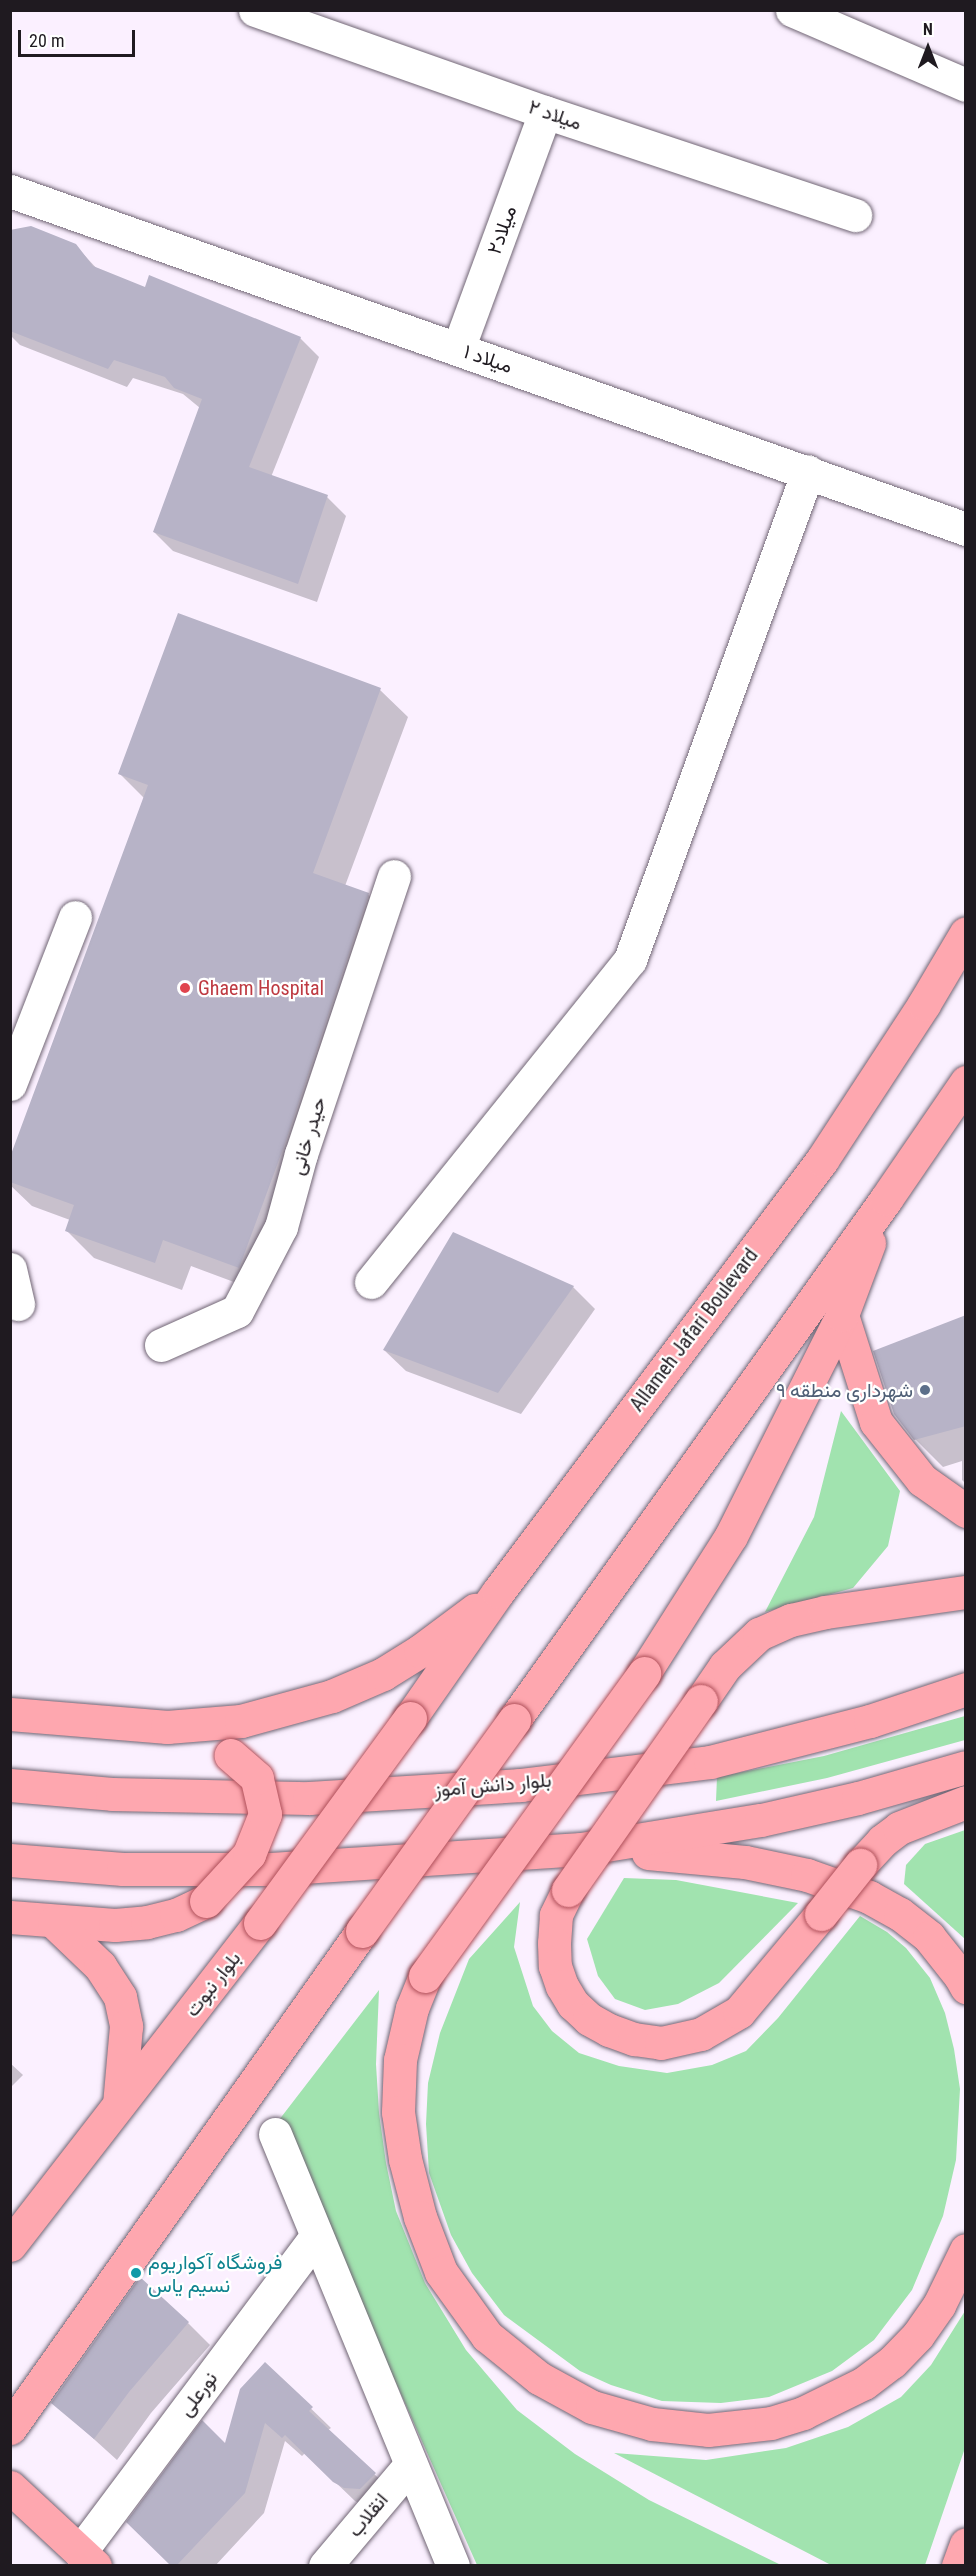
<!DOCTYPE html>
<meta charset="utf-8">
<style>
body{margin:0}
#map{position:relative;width:976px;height:2576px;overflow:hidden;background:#fbf0ff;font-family:"Roboto Condensed",Vazirmatn,sans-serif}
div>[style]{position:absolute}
.green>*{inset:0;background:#a1e3af}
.shadow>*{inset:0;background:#0003}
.building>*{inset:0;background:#b7b3c7}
.roads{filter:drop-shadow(0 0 2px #716675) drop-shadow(0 0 2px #716675)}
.minor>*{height:33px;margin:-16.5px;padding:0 16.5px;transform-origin:16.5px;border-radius:16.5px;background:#fff}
.major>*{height:33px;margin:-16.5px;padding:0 16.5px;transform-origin:16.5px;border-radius:16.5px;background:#fea7af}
.bridges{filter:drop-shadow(0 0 2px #af505a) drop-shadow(0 0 2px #af505a)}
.major-bridge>*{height:33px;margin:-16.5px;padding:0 16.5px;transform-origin:16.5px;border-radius:16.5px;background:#fea7af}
.dots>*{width:16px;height:16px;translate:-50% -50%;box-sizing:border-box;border:3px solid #fff;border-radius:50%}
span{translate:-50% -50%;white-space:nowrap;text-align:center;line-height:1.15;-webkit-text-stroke:4.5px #fff;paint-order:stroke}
.street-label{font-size:20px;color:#1f1a20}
.health-label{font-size:20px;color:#be3a42}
.left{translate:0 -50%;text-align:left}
.service-label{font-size:20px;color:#4e5e75}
.right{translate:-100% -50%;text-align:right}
.culture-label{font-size:20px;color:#0d838f}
.frame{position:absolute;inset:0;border:12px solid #1f1a20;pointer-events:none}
.north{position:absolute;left:898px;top:18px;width:60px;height:60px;-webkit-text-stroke:4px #fff;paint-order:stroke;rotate:0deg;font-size:16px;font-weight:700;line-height:24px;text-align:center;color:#1f1a20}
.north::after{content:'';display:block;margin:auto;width:21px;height:27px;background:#1f1a20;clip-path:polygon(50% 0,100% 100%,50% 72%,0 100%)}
.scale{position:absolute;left:18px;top:30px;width:117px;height:27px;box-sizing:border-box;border:3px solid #1f1a20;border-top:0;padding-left:8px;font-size:18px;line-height:21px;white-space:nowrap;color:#1f1a20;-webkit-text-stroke:4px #fff;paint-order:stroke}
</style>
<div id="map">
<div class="green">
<div style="clip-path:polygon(841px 1411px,900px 1491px,888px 1546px,853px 1588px,765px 1612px,814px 1517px)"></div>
<div style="clip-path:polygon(965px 1716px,965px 1740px,827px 1778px,716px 1801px,717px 1777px,824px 1756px)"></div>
<div style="clip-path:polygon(965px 1830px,966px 1830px,965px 1939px,904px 1884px,906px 1865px,925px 1844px)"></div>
<div style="clip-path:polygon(624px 1878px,676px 1880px,798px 1903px,719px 1983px,678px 2004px,645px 2010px,615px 1999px,598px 1976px,587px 1939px)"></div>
<div style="clip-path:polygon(520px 1902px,514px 1947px,533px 2006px,552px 2031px,579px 2053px,619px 2066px,667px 2073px,712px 2065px,746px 2051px,778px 2018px,860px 1916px,887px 1932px,906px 1948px,930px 1978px,945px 2013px,954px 2049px,960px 2089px,956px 2160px,943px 2216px,912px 2290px,874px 2340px,832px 2371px,769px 2397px,721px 2403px,662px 2401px,611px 2385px,580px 2371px,504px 2315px,472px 2273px,451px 2235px,429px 2173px,426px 2124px,428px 2083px,440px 2033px,469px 1959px)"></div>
<div style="clip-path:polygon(379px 1990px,376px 2064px,379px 2113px,386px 2163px,396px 2211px,425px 2283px,466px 2350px,517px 2410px,575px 2454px,649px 2500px,781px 2565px,477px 2565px,279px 2120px)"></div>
<div style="clip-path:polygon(965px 2311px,965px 2448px,925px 2565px,831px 2565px,614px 2453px,706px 2460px,786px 2448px,848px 2427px,901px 2397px,931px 2365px)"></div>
</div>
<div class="shadow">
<div style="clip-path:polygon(10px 232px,75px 245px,99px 271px,145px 289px,300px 338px,319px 357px,271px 477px,327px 497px,346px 516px,317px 602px,173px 551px,154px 532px,200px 408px,183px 394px,133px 378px,127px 387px,20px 345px,10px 335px)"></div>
<div style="clip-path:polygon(380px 690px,408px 717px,345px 886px,368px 894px,395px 922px,310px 1177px,266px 1294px,191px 1266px,182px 1290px,94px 1258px,66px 1230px,70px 1220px,32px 1206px,10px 1185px,10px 1162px,144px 798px,120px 774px)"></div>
<div style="clip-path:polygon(573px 1287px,595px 1309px,521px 1414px,406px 1371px,384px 1350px)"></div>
<div style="clip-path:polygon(966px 1318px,966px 1484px,962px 1480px,962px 1461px,943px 1467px,915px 1439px)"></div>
<div style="clip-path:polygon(10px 2063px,23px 2075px,10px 2088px)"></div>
<div style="clip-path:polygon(188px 2323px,210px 2345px,151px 2413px,117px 2460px,53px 2402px)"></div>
<div style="clip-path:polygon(265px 2364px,331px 2428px,328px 2430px,394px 2493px,365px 2507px,355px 2501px,305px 2453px,302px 2456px,285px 2441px,264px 2513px,215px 2566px,172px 2566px,128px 2522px,225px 2446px)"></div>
</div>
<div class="building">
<div style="clip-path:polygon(31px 226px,76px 244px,93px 266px,145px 287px,149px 275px,301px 337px,249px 467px,328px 495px,298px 584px,153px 532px,202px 399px,174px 388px,165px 377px,114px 360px,108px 369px,10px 331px,10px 230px)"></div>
<div style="clip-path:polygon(178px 613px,381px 688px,313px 873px,369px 893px,283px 1149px,239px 1268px,163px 1240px,155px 1263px,65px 1231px,74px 1205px,10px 1182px,10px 1157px,148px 785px,118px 774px)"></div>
<div style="clip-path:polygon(453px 1232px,574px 1286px,498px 1393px,383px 1350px)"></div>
<div style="clip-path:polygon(966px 1315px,966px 1426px,914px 1440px,894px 1414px,873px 1351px)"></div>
<div style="clip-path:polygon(140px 2277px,189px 2322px,129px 2392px,94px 2439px,51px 2403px)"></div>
<div style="clip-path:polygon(265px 2362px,313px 2407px,309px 2411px,376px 2473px,360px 2489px,344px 2488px,333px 2482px,285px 2435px,282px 2438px,265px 2423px,245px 2493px,177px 2565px,170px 2565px,126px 2522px,202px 2420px,225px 2443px,240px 2389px)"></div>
</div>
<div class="roads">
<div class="minor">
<div style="left:255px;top:10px;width:307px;rotate:19.4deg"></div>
<div style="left:545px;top:112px;width:327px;rotate:18.4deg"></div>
<div style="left:792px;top:10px;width:189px;rotate:23.3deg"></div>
<div style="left:10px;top:191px;width:1014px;rotate:19.47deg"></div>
<div style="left:458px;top:349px;width:252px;rotate:-69.8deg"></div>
<div style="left:10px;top:1084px;width:179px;rotate:-68.7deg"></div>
<div style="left:10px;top:1269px;width:36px;rotate:77deg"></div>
<div style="left:371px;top:1282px;width:413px;rotate:-51.2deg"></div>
<div style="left:630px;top:960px;width:520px;rotate:-70deg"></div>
<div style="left:161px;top:1345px;width:83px;rotate:-24.1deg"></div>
<div style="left:237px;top:1311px;width:95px;rotate:-62.4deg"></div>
<div style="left:281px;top:1227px;width:76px;rotate:-74.7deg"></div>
<div style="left:301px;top:1154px;width:293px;rotate:-71.5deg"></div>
<div style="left:275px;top:2134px;width:467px;rotate:67.6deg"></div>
<div style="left:80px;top:2552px;width:394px;rotate:-53.2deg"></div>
<div style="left:325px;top:2566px;width:133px;rotate:-49.9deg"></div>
</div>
<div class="major">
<div style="left:842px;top:1315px;width:112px;rotate:72.4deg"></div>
<div style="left:876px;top:1422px;width:74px;rotate:51.6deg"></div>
<div style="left:922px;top:1480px;width:54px;rotate:35.2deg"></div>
<div style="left:644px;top:1673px;width:162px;rotate:-57.6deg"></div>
<div style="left:731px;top:1536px;width:247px;rotate:-63.3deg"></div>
<div style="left:842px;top:1315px;width:77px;rotate:-69.4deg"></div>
<div style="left:701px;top:1701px;width:42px;rotate:-55.6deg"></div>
<div style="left:725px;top:1666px;width:47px;rotate:-43.3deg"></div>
<div style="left:759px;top:1634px;width:35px;rotate:-24deg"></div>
<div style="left:791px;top:1620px;width:35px;rotate:-13deg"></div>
<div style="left:825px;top:1612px;width:142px;rotate:-8.1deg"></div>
<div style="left:10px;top:1714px;width:158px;rotate:4.7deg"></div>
<div style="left:167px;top:1727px;width:74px;rotate:-4.6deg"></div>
<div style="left:241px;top:1721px;width:94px;rotate:-15.4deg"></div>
<div style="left:332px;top:1696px;width:56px;rotate:-23.3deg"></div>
<div style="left:383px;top:1674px;width:44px;rotate:-31.9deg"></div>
<div style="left:420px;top:1651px;width:69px;rotate:-36.7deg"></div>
<div style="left:410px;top:1718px;width:154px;rotate:-55.1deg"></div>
<div style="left:498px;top:1592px;width:540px;rotate:-53.13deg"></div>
<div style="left:822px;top:1160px;width:186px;rotate:-56.8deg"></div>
<div style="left:924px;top:1004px;width:82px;rotate:-59.4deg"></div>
<div style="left:514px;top:1720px;width:640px;rotate:-54.47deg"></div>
<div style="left:886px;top:1199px;width:142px;rotate:-55.6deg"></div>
<div style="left:10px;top:1785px;width:102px;rotate:5deg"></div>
<div style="left:112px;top:1794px;width:197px;rotate:1.2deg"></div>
<div style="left:309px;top:1798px;width:212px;rotate:-3.5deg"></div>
<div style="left:521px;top:1785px;width:190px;rotate:-6.9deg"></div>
<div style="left:710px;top:1762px;width:165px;rotate:-14.4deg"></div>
<div style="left:870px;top:1721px;width:101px;rotate:-18.4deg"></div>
<div style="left:648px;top:1853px;width:97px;rotate:5.3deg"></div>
<div style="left:745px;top:1862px;width:63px;rotate:11.8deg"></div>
<div style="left:807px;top:1875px;width:66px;rotate:19.5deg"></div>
<div style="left:869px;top:1897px;width:35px;rotate:29deg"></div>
<div style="left:900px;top:1914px;width:37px;rotate:38deg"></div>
<div style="left:929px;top:1937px;width:50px;rotate:51.5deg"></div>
<div style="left:960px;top:1976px;width:13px;rotate:61deg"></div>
<div style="left:10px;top:1860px;width:113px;rotate:4.6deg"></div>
<div style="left:123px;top:1869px;width:148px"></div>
<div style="left:271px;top:1869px;width:311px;rotate:-3.7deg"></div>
<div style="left:581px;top:1849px;width:182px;rotate:-9.2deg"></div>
<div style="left:761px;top:1820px;width:99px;rotate:-12.8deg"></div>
<div style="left:858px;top:1798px;width:112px;rotate:-16deg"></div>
<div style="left:860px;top:1865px;width:33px;rotate:-47deg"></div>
<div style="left:882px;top:1841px;width:21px;rotate:-37deg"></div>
<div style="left:899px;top:1828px;width:72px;rotate:-21.2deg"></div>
<div style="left:568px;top:1890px;width:28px;rotate:116deg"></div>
<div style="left:556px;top:1915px;width:28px;rotate:94deg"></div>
<div style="left:554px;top:1943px;width:23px;rotate:88deg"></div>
<div style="left:555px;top:1966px;width:21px;rotate:71deg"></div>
<div style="left:562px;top:1986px;width:21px;rotate:59deg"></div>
<div style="left:573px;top:2004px;width:22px;rotate:43deg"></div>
<div style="left:589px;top:2019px;width:23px;rotate:29deg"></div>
<div style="left:609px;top:2030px;width:27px;rotate:20deg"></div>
<div style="left:634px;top:2039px;width:27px;rotate:8deg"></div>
<div style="left:661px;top:2043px;width:41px;rotate:-12.7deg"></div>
<div style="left:701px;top:2034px;width:44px;rotate:-30.1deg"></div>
<div style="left:739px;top:2012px;width:128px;rotate:-50.1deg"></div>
<div style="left:10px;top:1917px;width:105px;rotate:4.4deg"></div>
<div style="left:115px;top:1925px;width:32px;rotate:-5deg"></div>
<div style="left:147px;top:1922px;width:30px;rotate:-14deg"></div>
<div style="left:176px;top:1915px;width:33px;rotate:-25deg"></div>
<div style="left:54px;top:1922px;width:64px;rotate:43.7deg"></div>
<div style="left:100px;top:1966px;width:37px;rotate:57deg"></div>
<div style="left:120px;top:1997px;width:30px;rotate:78deg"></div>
<div style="left:126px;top:2026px;width:78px;rotate:95.1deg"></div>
<div style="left:425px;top:1976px;width:35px;rotate:112deg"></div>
<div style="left:412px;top:2008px;width:53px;rotate:103deg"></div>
<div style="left:400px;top:2060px;width:52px;rotate:92.2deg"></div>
<div style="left:398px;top:2112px;width:48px;rotate:81.5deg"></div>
<div style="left:405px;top:2159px;width:60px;rotate:75.5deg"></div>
<div style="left:420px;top:2217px;width:59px;rotate:69.1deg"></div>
<div style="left:441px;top:2272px;width:79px;rotate:54.3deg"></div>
<div style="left:487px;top:2336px;width:67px;rotate:38.9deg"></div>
<div style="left:539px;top:2378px;width:60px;rotate:28.7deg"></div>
<div style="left:592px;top:2407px;width:62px;rotate:15.8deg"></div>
<div style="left:652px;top:2424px;width:56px;rotate:6.1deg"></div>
<div style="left:708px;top:2430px;width:63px;rotate:-6.3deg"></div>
<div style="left:771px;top:2423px;width:34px;rotate:-17deg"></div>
<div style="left:803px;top:2413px;width:68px;rotate:-26.2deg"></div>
<div style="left:864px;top:2383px;width:35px;rotate:-37deg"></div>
<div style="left:892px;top:2362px;width:37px;rotate:-46deg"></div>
<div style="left:918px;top:2335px;width:37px;rotate:-55deg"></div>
<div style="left:939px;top:2305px;width:61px;rotate:-63.9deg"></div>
<div style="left:10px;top:2245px;width:408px;rotate:-52.2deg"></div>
<div style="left:10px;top:2428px;width:609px;rotate:-54.69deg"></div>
<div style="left:10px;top:2487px;width:116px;rotate:42.9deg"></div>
<div style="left:958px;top:2566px;width:23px;rotate:-70deg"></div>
</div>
</div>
<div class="bridges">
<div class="major-bridge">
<div style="left:568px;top:1890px;width:231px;rotate:-54.9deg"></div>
<div style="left:206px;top:1901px;width:64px;rotate:-47.5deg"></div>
<div style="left:249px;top:1854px;width:43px;rotate:-68.2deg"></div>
<div style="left:265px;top:1814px;width:37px;rotate:-103deg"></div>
<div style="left:257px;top:1778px;width:35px;rotate:-139deg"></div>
<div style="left:821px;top:1914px;width:63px;rotate:-51.5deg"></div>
<div style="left:260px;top:1923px;width:254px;rotate:-53.8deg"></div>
<div style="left:362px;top:1931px;width:260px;rotate:-54.2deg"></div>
<div style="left:425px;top:1976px;width:374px;rotate:-54.1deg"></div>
</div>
</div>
<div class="dots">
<div style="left:185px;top:988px;background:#e0444e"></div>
<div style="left:925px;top:1390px;background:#5c6f8a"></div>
<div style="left:136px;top:2273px;background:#0f9aa8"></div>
</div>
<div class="street-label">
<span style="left:555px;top:115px;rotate:19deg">میلاد ۲</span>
<span style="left:502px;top:230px;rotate:-70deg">میلاد۲</span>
<span style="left:488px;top:359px;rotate:19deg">میلاد ۱</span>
<span style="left:308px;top:1136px;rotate:-73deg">حیدر خانی</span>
<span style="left:694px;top:1330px;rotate:-53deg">Allameh Jafari Boulevard</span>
<span style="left:493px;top:1785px;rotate:-5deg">بلوار دانش آموز</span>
<span style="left:213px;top:1984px;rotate:-52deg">بلوار نبوت</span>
<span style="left:198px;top:2394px;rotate:-53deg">نورعلی</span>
<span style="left:368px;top:2515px;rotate:-50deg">انقلاب</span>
</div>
<div class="health-label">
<span class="left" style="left:198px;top:988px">Ghaem Hospital</span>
</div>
<div class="service-label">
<span class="right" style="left:913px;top:1390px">شهرداری منطقه ۹</span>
</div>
<div class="culture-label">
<span class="left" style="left:148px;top:2274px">فروشگاه آکواریوم<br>نسیم یاس</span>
</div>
<div class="frame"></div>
<div class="north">N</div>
<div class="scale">20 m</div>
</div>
